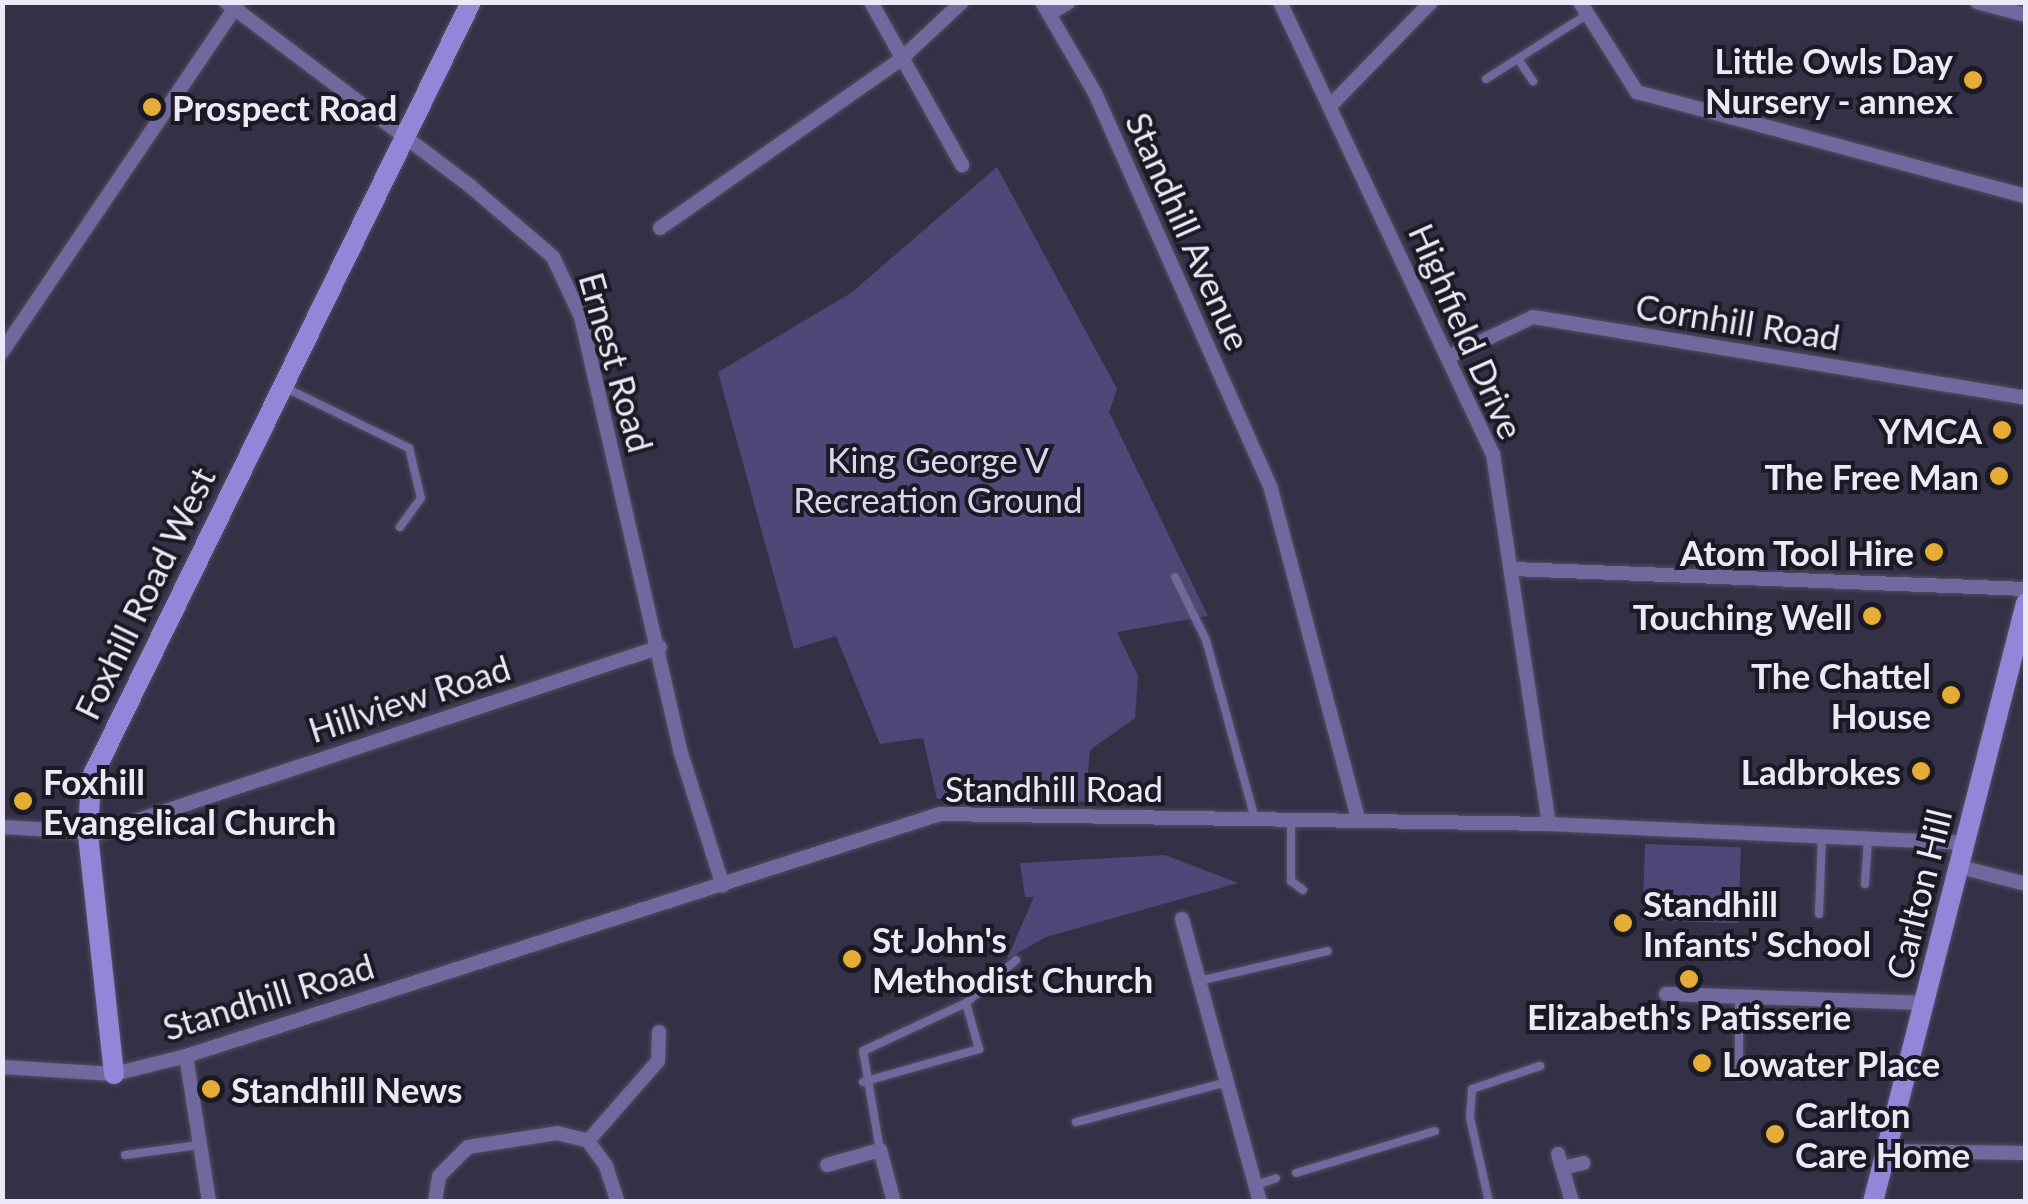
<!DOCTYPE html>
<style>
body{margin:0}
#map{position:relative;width:2028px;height:1204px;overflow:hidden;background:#343147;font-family:Lato,sans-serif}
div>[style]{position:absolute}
.green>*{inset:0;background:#4f4777;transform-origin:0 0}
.roads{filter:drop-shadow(0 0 2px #514e63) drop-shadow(0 0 2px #514e63)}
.lane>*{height:8px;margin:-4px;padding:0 4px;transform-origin:4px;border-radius:4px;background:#71699d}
.street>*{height:14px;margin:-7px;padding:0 7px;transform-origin:7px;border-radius:7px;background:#71699d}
.secondary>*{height:20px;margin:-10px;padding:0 10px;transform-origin:10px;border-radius:10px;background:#9385d8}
.dots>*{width:28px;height:28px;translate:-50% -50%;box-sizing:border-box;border:5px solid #1b1a24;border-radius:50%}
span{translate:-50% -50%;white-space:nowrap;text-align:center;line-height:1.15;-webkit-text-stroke:8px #1b1a24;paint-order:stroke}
.poi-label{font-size:35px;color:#ebe9f8;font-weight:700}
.right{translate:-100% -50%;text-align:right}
.left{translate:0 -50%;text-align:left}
.street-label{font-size:35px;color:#ebe9f8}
.park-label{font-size:35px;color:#dad7ed}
.frame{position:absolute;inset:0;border:5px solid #ebe9f8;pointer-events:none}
</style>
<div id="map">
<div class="green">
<div style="clip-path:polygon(997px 167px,1117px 389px,1109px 412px,1208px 616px,1117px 632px,1138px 676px,1135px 718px,1090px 750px,1085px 802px,937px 799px,923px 738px,880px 744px,836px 636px,794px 649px,718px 372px,851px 293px)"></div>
<div style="left:1645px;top:844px;width:96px;height:76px;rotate:2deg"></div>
<div style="clip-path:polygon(1165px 855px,1238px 883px,1046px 937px,1007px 959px,1034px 897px,1025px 897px,1020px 863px)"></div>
</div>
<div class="roads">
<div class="lane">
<div style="left:1518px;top:59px;width:27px;rotate:56deg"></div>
<div style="left:1486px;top:79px;width:121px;rotate:-32.5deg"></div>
<div style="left:286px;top:388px;width:137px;rotate:26deg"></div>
<div style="left:409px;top:448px;width:51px;rotate:76.5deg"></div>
<div style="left:421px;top:498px;width:36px;rotate:126deg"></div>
<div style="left:1175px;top:577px;width:70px;rotate:63.8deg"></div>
<div style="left:1206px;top:640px;width:186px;rotate:74.7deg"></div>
<div style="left:1291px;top:820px;width:61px;rotate:90deg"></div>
<div style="left:1291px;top:881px;width:15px;rotate:37deg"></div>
<div style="left:1865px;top:884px;width:45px;rotate:-86.2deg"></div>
<div style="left:1819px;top:914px;width:78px;rotate:-87.8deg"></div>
<div style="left:1199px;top:981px;width:132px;rotate:-13.1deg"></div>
<div style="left:1739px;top:1076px;width:79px;rotate:-90deg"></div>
<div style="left:863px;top:1082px;width:121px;rotate:-15.9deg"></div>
<div style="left:979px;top:1049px;width:48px;rotate:-105.8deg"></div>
<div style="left:1076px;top:1122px;width:156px;rotate:-14.8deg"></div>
<div style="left:880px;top:1150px;width:100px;rotate:-99.7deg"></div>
<div style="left:863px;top:1051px;width:114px;rotate:-25deg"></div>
<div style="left:966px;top:1003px;width:66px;rotate:-40.7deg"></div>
<div style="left:125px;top:1155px;width:75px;rotate:-7.7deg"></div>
<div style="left:1296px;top:1173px;width:145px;rotate:-16.8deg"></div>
<div style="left:1257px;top:1185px;width:20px;rotate:-20deg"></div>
<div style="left:1489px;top:1202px;width:86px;rotate:-102.7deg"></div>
<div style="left:1470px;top:1118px;width:29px;rotate:-86deg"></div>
<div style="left:1472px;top:1089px;width:72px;rotate:-18.7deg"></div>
</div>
<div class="street">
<div style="left:226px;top:2px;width:306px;rotate:37deg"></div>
<div style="left:470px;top:186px;width:109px;rotate:40.5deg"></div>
<div style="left:553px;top:257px;width:66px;rotate:65deg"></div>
<div style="left:581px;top:317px;width:447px;rotate:77.1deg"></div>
<div style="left:681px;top:753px;width:139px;rotate:72.5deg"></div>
<div style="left:871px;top:2px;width:187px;rotate:60.8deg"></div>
<div style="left:1042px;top:2px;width:105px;rotate:59.8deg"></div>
<div style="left:1095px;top:93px;width:433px;rotate:66deg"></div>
<div style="left:1271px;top:489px;width:341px;rotate:75.2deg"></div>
<div style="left:1280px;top:2px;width:500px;rotate:64.8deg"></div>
<div style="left:1493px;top:454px;width:374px;rotate:81.4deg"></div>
<div style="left:1580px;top:2px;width:107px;rotate:57.7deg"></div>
<div style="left:1637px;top:92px;width:403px;rotate:15deg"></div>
<div style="left:1977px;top:2px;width:51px;rotate:14.9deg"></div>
<div style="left:1049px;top:14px;width:23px;rotate:-31deg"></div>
<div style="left:1330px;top:106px;width:145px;rotate:-45.8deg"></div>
<div style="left:660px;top:228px;width:294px;rotate:-35deg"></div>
<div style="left:901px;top:59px;width:83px;rotate:-43.1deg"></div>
<div style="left:2px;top:352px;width:419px;rotate:-55.9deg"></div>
<div style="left:1448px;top:357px;width:94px;rotate:-25.2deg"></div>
<div style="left:1533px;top:317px;width:500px;rotate:9.3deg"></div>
<div style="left:1513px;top:569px;width:513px;rotate:2.23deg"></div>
<div style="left:2px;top:827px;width:97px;rotate:3.5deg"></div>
<div style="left:99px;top:833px;width:591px;rotate:-18.34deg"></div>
<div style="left:1960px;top:867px;width:68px;rotate:14.4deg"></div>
<div style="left:1182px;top:919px;width:294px;rotate:74.6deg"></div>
<div style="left:1666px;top:994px;width:258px;rotate:2deg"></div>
<div style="left:186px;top:1056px;width:148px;rotate:81deg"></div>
<div style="left:2px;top:1067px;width:112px;rotate:3.6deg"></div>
<div style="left:114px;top:1074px;width:74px;rotate:-14deg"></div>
<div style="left:186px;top:1056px;width:792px;rotate:-17.79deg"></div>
<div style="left:940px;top:814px;width:609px;rotate:0.94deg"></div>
<div style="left:1549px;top:824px;width:416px;rotate:2.6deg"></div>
<div style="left:588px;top:1141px;width:106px;rotate:-48.8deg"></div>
<div style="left:658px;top:1061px;width:29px;rotate:-88deg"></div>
<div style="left:1885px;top:1151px;width:141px;rotate:0.8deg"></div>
<div style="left:1558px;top:1154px;width:50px;rotate:73.7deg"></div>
<div style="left:827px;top:1165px;width:55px;rotate:-15.8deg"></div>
<div style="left:880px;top:1150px;width:54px;rotate:74.9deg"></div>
<div style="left:1562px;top:1168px;width:22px;rotate:-13deg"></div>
<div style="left:435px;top:1202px;width:26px;rotate:-81deg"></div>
<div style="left:439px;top:1176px;width:41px;rotate:-45deg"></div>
<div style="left:468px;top:1147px;width:90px;rotate:-8.9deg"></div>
<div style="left:557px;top:1133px;width:32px;rotate:14deg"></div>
<div style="left:588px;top:1141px;width:31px;rotate:54deg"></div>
<div style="left:606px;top:1166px;width:38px;rotate:72deg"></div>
</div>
<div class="secondary">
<div style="left:114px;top:1074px;width:241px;rotate:-96.2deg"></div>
<div style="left:88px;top:834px;width:55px;rotate:-86.9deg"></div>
<div style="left:91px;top:779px;width:865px;rotate:-63.94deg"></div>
<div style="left:1873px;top:1202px;width:618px;rotate:-75.67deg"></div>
</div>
</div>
<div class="dots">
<div style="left:1973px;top:80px;background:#e6ac36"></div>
<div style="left:152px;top:107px;background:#e6ac36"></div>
<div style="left:2002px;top:430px;background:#e6ac36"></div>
<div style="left:1999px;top:476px;background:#e6ac36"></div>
<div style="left:1934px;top:552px;background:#e6ac36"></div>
<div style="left:1872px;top:616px;background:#e6ac36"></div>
<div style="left:1951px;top:695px;background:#e6ac36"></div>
<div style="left:1921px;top:771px;background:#e6ac36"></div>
<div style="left:23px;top:801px;background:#e6ac36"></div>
<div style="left:1623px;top:923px;background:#e6ac36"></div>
<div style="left:852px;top:959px;background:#e6ac36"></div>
<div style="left:1689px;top:979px;background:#e6ac36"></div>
<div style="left:1702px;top:1063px;background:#e6ac36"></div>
<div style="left:211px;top:1089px;background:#e6ac36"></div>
<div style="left:1775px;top:1134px;background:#e6ac36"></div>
</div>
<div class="poi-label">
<span class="right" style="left:1953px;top:80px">Little Owls Day<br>Nursery - annex</span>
<span class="left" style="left:172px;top:107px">Prospect Road</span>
<span class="right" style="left:1982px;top:430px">YMCA</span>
<span class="right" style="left:1979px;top:476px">The Free Man</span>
<span class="right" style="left:1914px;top:552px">Atom Tool Hire</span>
<span class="right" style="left:1852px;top:616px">Touching Well</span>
<span class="right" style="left:1931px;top:695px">The Chattel<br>House</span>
<span class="right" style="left:1901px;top:771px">Ladbrokes</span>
<span class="left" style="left:43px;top:801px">Foxhill<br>Evangelical Church</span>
<span class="left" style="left:1643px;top:923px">Standhill<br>Infants' School</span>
<span class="left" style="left:872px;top:959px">St John's<br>Methodist Church</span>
<span style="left:1689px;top:1016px">Elizabeth's Patisserie</span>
<span class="left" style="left:1722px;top:1063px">Lowater Place</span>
<span class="left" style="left:231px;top:1089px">Standhill News</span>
<span class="left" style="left:1795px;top:1134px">Carlton<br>Care Home</span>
</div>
<div class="street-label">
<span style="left:1189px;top:231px;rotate:66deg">Standhill Avenue</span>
<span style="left:1738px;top:321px;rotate:9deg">Cornhill Road</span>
<span style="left:1467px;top:331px;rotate:66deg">Highfield Drive</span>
<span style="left:617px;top:362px;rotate:74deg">Ernest Road</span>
<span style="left:144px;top:593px;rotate:-64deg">Foxhill Road West</span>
<span style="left:409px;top:698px;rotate:-18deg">Hillview Road</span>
<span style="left:1054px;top:788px">Standhill Road</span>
<span style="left:1918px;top:894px;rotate:-76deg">Carlton Hill</span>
<span style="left:268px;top:996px;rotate:-17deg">Standhill Road</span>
</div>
<div class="park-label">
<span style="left:938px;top:479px">King George V<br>Recreation Ground</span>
</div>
<div class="frame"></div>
</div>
